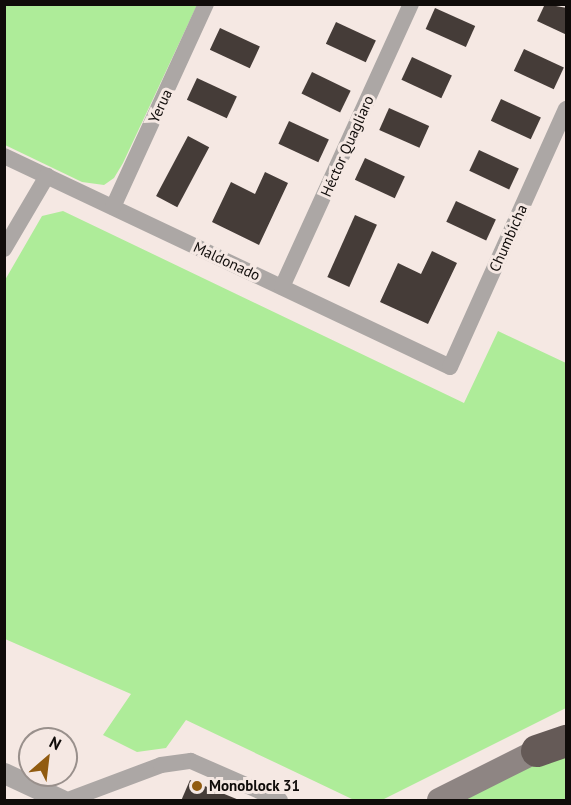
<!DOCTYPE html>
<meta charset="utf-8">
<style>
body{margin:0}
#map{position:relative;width:571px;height:805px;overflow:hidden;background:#f5e8e3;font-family:"PT Sans",sans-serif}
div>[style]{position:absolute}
.green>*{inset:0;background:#aeec99}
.building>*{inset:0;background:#453c38;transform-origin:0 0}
.minor>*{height:16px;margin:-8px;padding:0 8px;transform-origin:8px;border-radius:8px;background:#aca7a5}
.tertiary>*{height:21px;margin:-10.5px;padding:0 10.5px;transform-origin:10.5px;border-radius:10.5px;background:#aca7a5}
.secondary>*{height:24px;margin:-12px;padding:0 12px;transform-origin:12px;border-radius:12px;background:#8e8583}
.motorway>*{height:32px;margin:-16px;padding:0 16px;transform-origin:16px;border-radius:16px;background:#655a57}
.dots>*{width:16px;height:16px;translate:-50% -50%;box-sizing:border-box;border:3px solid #f5e8e3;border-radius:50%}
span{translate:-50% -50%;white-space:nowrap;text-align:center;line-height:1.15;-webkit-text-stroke:6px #f5e8e3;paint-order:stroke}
.street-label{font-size:15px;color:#100c0a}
.poi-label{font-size:15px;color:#100c0a;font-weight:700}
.left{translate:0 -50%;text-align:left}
.frame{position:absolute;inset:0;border:6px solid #100c0a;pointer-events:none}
.north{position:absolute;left:18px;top:727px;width:60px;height:60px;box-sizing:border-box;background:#f5e8e3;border:2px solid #99908c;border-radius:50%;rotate:28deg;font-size:16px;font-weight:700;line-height:24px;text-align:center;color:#100c0a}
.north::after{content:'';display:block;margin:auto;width:21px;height:27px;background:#915b10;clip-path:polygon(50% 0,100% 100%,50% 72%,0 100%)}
</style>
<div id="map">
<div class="green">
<div style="clip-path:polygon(4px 5px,197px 5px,123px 163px,114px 178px,104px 185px,82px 182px,5px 145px)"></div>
<div style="clip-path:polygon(63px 211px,464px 403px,498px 331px,566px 363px,566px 708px,382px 800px,354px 800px,186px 720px,166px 748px,137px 752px,103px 735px,131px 694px,5px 639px,5px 280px,42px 216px)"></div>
<div style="clip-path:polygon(566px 736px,566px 800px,439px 800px)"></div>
</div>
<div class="building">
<div style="clip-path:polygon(545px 4px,567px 8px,567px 35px,537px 21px)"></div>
<div style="left:435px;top:8px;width:44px;height:23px;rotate:24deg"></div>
<div style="left:336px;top:22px;width:44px;height:24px;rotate:25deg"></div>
<div style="left:220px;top:28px;width:44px;height:24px;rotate:25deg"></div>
<div style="left:524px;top:49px;width:44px;height:24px;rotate:25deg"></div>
<div style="left:412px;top:57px;width:44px;height:25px;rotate:25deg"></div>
<div style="left:312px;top:72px;width:43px;height:24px;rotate:26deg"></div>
<div style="left:197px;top:78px;width:44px;height:24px;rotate:25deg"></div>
<div style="left:501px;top:99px;width:44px;height:24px;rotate:25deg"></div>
<div style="left:389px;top:108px;width:44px;height:24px;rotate:24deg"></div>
<div style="left:289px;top:121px;width:44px;height:25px;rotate:25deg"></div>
<div style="left:188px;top:136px;width:24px;height:68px;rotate:28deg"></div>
<div style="left:479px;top:150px;width:44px;height:23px;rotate:25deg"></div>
<div style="left:365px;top:158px;width:44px;height:24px;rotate:25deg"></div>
<div style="clip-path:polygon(265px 172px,288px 183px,259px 245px,212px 222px,231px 182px,255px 194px)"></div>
<div style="left:456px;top:201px;width:44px;height:23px;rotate:25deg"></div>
<div style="left:355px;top:215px;width:24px;height:68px;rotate:24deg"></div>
<div style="clip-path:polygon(432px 251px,457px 263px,428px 324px,380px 302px,398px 263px,421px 274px)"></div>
<div style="clip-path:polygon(190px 780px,239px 800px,239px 801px,181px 801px)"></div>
</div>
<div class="minor">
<div style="left:4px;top:156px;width:493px;rotate:25.3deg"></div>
<div style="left:450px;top:367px;width:283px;rotate:-65.8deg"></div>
<div style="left:113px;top:207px;width:223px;rotate:-65.4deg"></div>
<div style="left:4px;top:249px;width:85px;rotate:-59.5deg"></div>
<div style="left:282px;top:287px;width:311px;rotate:-65.5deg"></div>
<div style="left:68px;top:800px;width:99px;rotate:-20.6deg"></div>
<div style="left:161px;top:765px;width:30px;rotate:-8deg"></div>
<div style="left:191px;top:761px;width:97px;rotate:23.7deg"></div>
</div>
<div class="tertiary">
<div style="left:4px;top:773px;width:64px;rotate:25deg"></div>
</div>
<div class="secondary">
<div style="left:439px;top:800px;width:125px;rotate:-26.6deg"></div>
</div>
<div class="motorway">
<div style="left:537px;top:751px;width:31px;rotate:-19deg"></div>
</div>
<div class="dots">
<div style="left:197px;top:786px;background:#915b10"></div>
</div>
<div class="street-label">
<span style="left:160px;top:106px;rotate:-65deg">Yerua</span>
<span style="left:347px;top:146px;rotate:-66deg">Héctor Quagliaro</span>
<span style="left:508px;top:238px;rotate:-66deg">Chumbicha</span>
<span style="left:227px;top:261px;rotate:25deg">Maldonado</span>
</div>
<div class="poi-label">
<span class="left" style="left:209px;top:786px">Monoblock 31</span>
</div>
<div class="frame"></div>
<div class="north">N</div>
</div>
